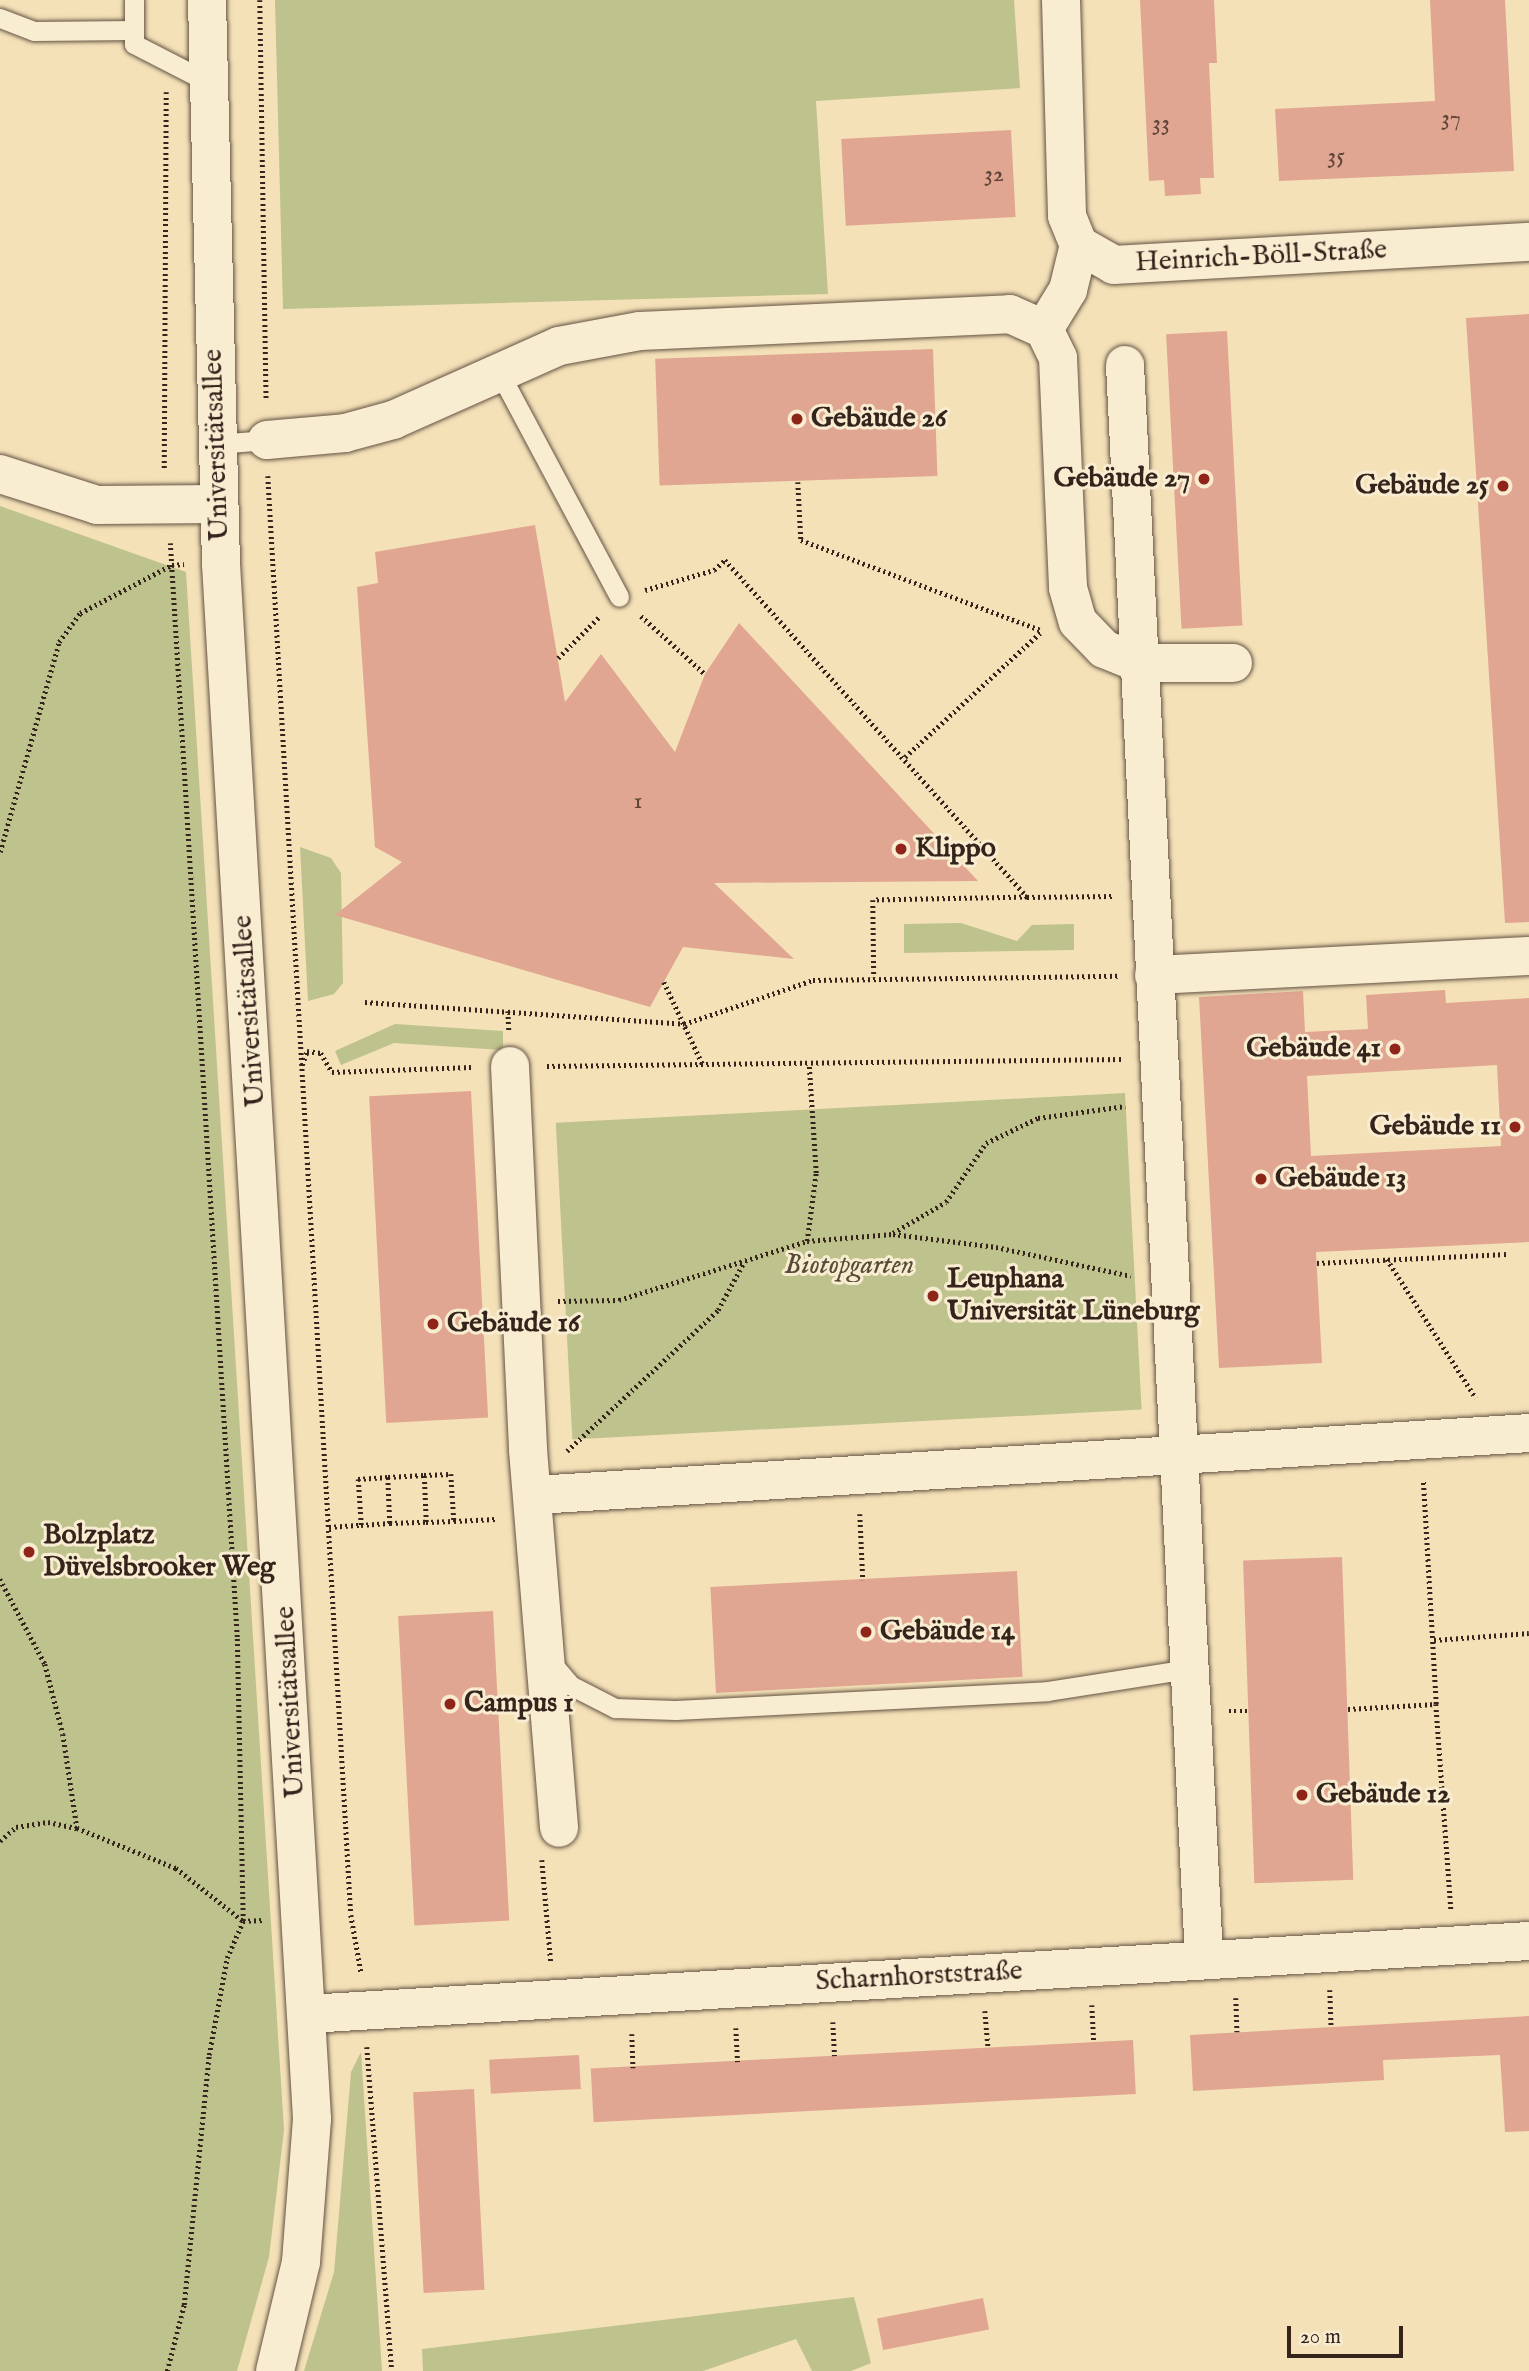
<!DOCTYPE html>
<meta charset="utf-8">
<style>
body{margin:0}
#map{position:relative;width:1529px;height:2371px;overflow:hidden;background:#f4e1b8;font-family:"IM FELL English",serif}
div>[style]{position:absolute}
.green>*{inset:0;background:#bec28d;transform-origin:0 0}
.building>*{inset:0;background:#e1a691;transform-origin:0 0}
.path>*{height:4.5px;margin-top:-2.25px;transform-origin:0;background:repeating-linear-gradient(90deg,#34241c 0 2px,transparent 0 5.5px)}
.roads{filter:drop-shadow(0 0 2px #645343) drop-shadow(0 0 2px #645343)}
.lane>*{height:19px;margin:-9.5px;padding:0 9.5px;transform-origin:9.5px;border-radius:9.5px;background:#f8ecd1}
.street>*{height:38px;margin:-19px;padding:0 19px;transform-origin:19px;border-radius:19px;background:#f8ecd1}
.secondary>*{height:38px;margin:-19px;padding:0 19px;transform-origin:19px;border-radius:19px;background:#f8ecd1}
.dots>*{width:19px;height:19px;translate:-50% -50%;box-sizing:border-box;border:4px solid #f8ecd1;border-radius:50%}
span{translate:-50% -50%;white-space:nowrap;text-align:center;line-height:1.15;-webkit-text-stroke:6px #f8ecd1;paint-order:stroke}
.number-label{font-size:24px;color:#5f4439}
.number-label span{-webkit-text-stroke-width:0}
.street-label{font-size:28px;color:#34241c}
.poi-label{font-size:28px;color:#34241c;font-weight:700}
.left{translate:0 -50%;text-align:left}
.right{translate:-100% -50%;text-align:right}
.park-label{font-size:28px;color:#564c38;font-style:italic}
.scale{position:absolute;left:1287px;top:2326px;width:116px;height:32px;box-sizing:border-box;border:4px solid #34241c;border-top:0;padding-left:9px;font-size:21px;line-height:24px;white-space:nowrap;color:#34241c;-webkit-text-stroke:5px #f8ecd1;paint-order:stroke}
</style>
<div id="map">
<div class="green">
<div style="clip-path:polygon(275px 0,1014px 0,1020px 88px,816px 101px,828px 294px,283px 309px)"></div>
<div style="clip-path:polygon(0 506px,186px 572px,284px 2130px,269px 2257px,237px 2371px,0 2371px)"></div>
<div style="clip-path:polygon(300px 847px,331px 858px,341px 873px,343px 983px,334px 994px,308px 1001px)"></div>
<div style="clip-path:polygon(961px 923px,1017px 941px,1032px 925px,1074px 924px,1074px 950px,904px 953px,904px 924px)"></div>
<div style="clip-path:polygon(395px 1024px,503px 1031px,503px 1050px,394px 1043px,341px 1065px,335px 1051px)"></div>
<div style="left:1125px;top:1093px;width:317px;height:570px;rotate:87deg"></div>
<div style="clip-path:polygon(361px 2052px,382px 2371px,304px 2371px,334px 2272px,351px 2072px)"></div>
<div style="clip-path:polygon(854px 2297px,871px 2363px,851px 2371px,812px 2371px,796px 2339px,703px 2371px,423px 2371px,422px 2349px)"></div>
</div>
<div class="building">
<div style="clip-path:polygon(1140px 0,1214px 0,1217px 63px,1209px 63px,1214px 178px,1200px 178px,1201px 194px,1165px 196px,1164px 180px,1149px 181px)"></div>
<div style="clip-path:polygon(1430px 0,1505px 0,1514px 171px,1279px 181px,1275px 109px,1435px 101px)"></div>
<div style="left:1011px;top:130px;width:87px;height:170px;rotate:87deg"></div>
<div style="clip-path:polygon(1529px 314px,1529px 922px,1505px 923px,1466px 318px)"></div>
<div style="left:1227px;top:331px;width:295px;height:61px;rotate:87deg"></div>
<div style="left:933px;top:349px;width:127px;height:278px;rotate:88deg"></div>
<div style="clip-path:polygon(535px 525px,565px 702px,601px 654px,675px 752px,705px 674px,739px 623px,978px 881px,714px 883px,794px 959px,683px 947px,650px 1007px,335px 915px,402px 862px,375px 847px,357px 587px,378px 583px,375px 552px)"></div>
<div style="clip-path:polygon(evenodd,1445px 990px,1446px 1003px,1529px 998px,1529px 1242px,1316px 1252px,1322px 1363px,1219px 1368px,1199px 997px,1303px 991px,1305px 1032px,1368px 1029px,1366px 995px,1445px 990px,1497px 1065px,1501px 1146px,1311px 1156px,1307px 1076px,1497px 1065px)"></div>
<div style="left:471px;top:1091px;width:327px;height:102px;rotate:87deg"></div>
<div style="left:1342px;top:1557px;width:323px;height:99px;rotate:88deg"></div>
<div style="left:1017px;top:1571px;width:106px;height:307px;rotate:87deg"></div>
<div style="left:493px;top:1611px;width:310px;height:95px;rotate:87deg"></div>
<div style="clip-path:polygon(1529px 2016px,1529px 2131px,1505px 2132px,1500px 2055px,1383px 2060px,1384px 2080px,1193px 2091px,1190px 2035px)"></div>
<div style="left:1133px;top:2040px;width:54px;height:543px;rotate:87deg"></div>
<div style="left:579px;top:2055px;width:34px;height:90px;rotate:87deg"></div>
<div style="left:474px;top:2089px;width:201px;height:61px;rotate:87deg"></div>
<div style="left:983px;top:2298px;width:32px;height:108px;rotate:79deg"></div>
</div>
<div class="path">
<div style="left:260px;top:0;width:401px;rotate:89.1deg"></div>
<div style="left:164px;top:468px;width:376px;rotate:-89.7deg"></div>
<div style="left:268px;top:476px;width:1441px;rotate:86.7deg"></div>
<div style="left:351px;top:1915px;width:58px;rotate:80deg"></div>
<div style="left:798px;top:482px;width:58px;rotate:87deg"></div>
<div style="left:801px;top:540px;width:255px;rotate:20.6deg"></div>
<div style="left:645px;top:590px;width:72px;rotate:-16.2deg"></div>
<div style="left:714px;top:570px;width:15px;rotate:-42deg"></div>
<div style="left:725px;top:560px;width:453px;rotate:48.1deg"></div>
<div style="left:1027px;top:897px;width:154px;rotate:178.9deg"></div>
<div style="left:873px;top:900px;width:77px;rotate:89.3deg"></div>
<div style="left:641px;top:616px;width:86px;rotate:42.2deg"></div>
<div style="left:558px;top:658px;width:59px;rotate:-45deg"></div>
<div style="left:905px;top:757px;width:186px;rotate:-42.6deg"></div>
<div style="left:0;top:852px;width:218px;rotate:-74.3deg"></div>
<div style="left:59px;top:642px;width:36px;rotate:-54deg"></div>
<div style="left:80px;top:613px;width:104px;rotate:-27.6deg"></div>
<div style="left:172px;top:565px;width:12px;rotate:-5deg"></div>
<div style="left:1027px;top:897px;width:86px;rotate:-0.7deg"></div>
<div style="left:664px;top:982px;width:92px;rotate:64.8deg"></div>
<div style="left:365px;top:1002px;width:320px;rotate:3.9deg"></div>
<div style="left:684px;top:1024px;width:136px;rotate:-18.8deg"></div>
<div style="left:813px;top:980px;width:305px;rotate:-0.8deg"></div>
<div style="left:508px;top:1011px;width:19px;rotate:87deg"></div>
<div style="left:302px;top:1065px;width:15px;rotate:-70deg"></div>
<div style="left:307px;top:1051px;width:14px;rotate:8deg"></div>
<div style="left:321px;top:1053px;width:22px;rotate:60deg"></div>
<div style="left:332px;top:1072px;width:140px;rotate:-2deg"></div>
<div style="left:547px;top:1066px;width:576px;rotate:-0.7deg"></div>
<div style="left:893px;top:1233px;width:61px;rotate:-30.3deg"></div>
<div style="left:946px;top:1202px;width:71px;rotate:-55.9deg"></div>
<div style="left:986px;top:1143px;width:58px;rotate:-25.7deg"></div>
<div style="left:1038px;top:1118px;width:88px;rotate:-7.9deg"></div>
<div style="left:807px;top:1241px;width:69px;rotate:-82.5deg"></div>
<div style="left:816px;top:1173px;width:108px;rotate:-93.7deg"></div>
<div style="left:1387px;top:1259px;width:165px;rotate:57.4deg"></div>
<div style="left:1317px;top:1263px;width:190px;rotate:-2.7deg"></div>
<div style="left:558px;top:1301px;width:61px;rotate:-0.9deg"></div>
<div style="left:619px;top:1300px;width:197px;rotate:-17.4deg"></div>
<div style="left:807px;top:1241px;width:86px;rotate:-4.7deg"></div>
<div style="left:893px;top:1234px;width:104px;rotate:7.2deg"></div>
<div style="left:996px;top:1247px;width:138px;rotate:12.1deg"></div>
<div style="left:567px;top:1451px;width:207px;rotate:-43deg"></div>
<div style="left:718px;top:1310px;width:52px;rotate:-61.5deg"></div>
<div style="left:388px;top:1477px;width:36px;rotate:-3deg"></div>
<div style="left:860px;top:1514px;width:66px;rotate:87.4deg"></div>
<div style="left:426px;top:1522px;width:28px;rotate:-2deg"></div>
<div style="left:361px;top:1525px;width:29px;rotate:-4deg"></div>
<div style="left:329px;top:1527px;width:32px;rotate:-4deg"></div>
<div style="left:361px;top:1525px;width:46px;rotate:-93.7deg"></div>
<div style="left:358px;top:1479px;width:30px;rotate:-4deg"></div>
<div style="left:388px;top:1477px;width:46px;rotate:87.5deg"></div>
<div style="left:390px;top:1523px;width:36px;rotate:-2deg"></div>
<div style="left:426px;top:1522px;width:47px;rotate:-92.4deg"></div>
<div style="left:424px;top:1475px;width:27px;rotate:-2deg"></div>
<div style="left:451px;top:1474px;width:47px;rotate:86.3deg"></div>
<div style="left:454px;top:1521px;width:42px;rotate:-2.7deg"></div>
<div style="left:0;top:1579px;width:96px;rotate:62.1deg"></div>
<div style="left:45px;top:1664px;width:72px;rotate:75.6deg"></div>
<div style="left:63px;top:1734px;width:95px;rotate:81.5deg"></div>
<div style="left:77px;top:1828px;width:107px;rotate:22deg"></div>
<div style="left:176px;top:1868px;width:85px;rotate:38.3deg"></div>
<div style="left:243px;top:1921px;width:20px;rotate:-3deg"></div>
<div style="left:1434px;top:1640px;width:95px;rotate:-4.2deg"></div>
<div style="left:1436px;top:1704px;width:206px;rotate:85.8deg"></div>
<div style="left:1348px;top:1709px;width:88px;rotate:-3.3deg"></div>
<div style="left:1436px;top:1704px;width:225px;rotate:-93.3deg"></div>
<div style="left:1229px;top:1711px;width:20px"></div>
<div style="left:0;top:1841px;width:21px;rotate:-41deg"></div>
<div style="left:16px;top:1827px;width:32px;rotate:-9deg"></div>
<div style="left:48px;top:1822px;width:30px;rotate:12deg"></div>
<div style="left:542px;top:1860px;width:103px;rotate:85deg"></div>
<div style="left:1330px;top:1990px;width:37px;rotate:88deg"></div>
<div style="left:1236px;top:1998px;width:34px;rotate:88deg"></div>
<div style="left:1092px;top:2005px;width:38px;rotate:87deg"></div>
<div style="left:985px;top:2011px;width:38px;rotate:85deg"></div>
<div style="left:833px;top:2022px;width:34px;rotate:87deg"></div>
<div style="left:736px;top:2028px;width:34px;rotate:87deg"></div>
<div style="left:632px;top:2034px;width:34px;rotate:88deg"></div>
<div style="left:367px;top:2047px;width:325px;rotate:85.6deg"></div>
<div style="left:167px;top:2371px;width:68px;rotate:-75.6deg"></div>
<div style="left:184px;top:2305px;width:251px;rotate:-84.3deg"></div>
<div style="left:209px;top:2055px;width:99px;rotate:-79.5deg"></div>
<div style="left:227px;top:1958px;width:40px;rotate:-66.6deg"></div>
<div style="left:243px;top:1921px;width:284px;rotate:-91.2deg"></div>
<div style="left:237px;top:1637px;width:1096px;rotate:-93.5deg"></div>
</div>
<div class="roads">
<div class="lane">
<div style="left:134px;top:0;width:44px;rotate:90deg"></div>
<div style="left:134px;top:44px;width:81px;rotate:27.2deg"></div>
<div style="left:0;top:18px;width:36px;rotate:21deg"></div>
<div style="left:34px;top:31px;width:100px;rotate:-0.6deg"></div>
<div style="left:498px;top:370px;width:257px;rotate:61.9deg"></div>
<div style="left:216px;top:444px;width:51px;rotate:-4.5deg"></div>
<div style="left:551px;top:1662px;width:30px;rotate:50deg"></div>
<div style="left:570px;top:1685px;width:51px;rotate:27.1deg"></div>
<div style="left:615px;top:1708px;width:60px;rotate:1.9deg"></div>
<div style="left:675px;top:1710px;width:373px;rotate:-2.9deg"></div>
<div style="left:1048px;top:1691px;width:143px;rotate:-8.9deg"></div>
</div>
<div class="street">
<div style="left:1061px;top:0;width:216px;rotate:88.4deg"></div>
<div style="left:1067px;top:216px;width:31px;rotate:68deg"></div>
<div style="left:1079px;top:245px;width:40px;rotate:29.7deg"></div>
<div style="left:1114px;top:265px;width:416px;rotate:-3.2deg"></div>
<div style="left:1044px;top:329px;width:46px;rotate:-58.4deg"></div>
<div style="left:1068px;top:290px;width:46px;rotate:-76.3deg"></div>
<div style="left:1125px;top:365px;width:1597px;rotate:87.16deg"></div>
<div style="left:267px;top:440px;width:78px;rotate:-5.1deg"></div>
<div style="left:345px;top:433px;width:50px;rotate:-15.2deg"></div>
<div style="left:393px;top:420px;width:182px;rotate:-24deg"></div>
<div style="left:559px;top:346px;width:82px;rotate:-10.5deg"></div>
<div style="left:640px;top:331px;width:370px;rotate:-2.6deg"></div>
<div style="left:1010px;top:314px;width:37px;rotate:24deg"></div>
<div style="left:1044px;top:329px;width:32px;rotate:64deg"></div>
<div style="left:1058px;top:358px;width:230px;rotate:87.5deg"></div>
<div style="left:1068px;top:588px;width:35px;rotate:74deg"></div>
<div style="left:1078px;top:622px;width:37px;rotate:46deg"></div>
<div style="left:1104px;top:649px;width:38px;rotate:22deg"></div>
<div style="left:1139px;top:663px;width:94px"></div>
<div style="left:0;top:474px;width:102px;rotate:17.7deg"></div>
<div style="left:97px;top:505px;width:121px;rotate:-0.5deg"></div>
<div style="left:1154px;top:975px;width:375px;rotate:-2.9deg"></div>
<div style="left:510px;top:1066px;width:384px;rotate:87.3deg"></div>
<div style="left:528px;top:1450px;width:379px;rotate:85.3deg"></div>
<div style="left:536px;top:1495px;width:995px;rotate:-3.57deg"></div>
<div style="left:308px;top:2014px;width:1223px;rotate:-3.42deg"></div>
</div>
<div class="secondary">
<div style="left:207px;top:0;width:564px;rotate:88.58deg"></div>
<div style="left:221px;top:564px;width:1558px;rotate:86.65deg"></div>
<div style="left:312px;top:2119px;width:143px;rotate:94.4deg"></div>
<div style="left:301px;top:2262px;width:112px;rotate:103.4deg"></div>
</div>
</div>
<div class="dots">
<div style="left:797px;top:419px;background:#8f2418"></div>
<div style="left:1204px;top:479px;background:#8f2418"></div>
<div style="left:1503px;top:486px;background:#8f2418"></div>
<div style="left:901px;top:849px;background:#8f2418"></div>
<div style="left:1395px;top:1049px;background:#8f2418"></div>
<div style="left:1515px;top:1127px;background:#8f2418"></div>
<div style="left:1261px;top:1179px;background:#8f2418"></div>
<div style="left:933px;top:1296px;background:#8f2418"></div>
<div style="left:433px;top:1324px;background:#8f2418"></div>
<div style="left:29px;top:1552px;background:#8f2418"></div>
<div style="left:866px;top:1632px;background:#8f2418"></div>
<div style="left:450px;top:1704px;background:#8f2418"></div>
<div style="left:1302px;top:1795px;background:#8f2418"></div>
</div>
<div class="number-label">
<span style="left:1451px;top:119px">37</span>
<span style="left:1161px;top:124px">33</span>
<span style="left:1336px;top:157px">35</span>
<span style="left:994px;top:175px">32</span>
<span style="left:638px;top:802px">1</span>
</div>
<div class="street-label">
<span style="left:1261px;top:257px;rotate:-3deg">Heinrich-Böll-Straße</span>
<span style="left:217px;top:445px;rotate:-92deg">Universitätsallee</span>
<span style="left:250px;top:1011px;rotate:-94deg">Universitätsallee</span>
<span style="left:291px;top:1702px;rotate:-93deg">Universitätsallee</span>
<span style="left:919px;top:1977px;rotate:-3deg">Scharnhorststraße</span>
</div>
<div class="poi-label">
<span class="left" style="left:811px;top:419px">Gebäude 26</span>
<span class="right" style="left:1190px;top:479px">Gebäude 27</span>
<span class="right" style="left:1489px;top:486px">Gebäude 25</span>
<span class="left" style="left:915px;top:849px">Klippo</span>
<span class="right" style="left:1381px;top:1049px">Gebäude 41</span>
<span class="right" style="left:1501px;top:1127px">Gebäude 11</span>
<span class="left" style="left:1275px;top:1179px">Gebäude 13</span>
<span class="left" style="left:947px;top:1296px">Leuphana<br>Universität Lüneburg</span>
<span class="left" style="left:447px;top:1324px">Gebäude 16</span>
<span class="left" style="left:43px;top:1552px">Bolzplatz<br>Düvelsbrooker Weg</span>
<span class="left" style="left:880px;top:1632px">Gebäude 14</span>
<span class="left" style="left:464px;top:1704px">Campus 1</span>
<span class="left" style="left:1316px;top:1795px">Gebäude 12</span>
</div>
<div class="park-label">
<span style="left:849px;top:1266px">Biotopgarten</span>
</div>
<div class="scale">20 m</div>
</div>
